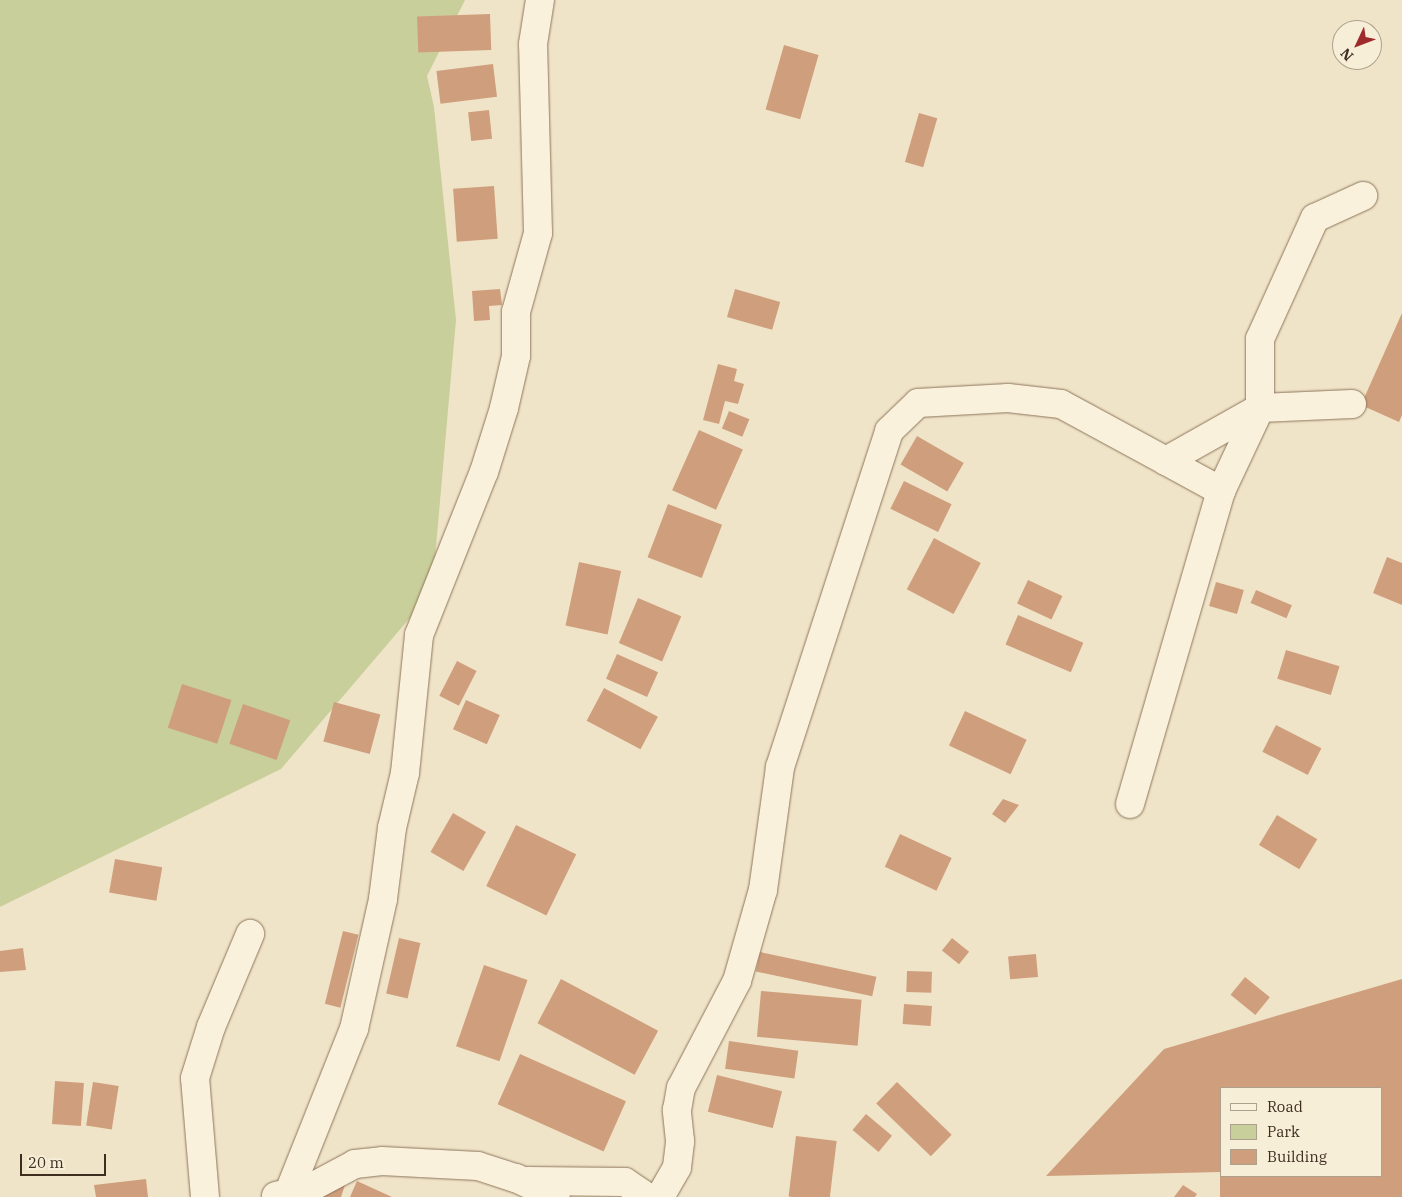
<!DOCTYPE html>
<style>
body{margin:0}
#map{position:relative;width:1402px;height:1197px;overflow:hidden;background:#f0e4c8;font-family:"IBM Plex Serif",serif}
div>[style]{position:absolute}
.green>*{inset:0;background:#c9cf9b}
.building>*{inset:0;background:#cf9f7d;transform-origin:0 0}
.roads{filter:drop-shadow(0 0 1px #8d765c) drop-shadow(0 0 1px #8d765c)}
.minor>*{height:28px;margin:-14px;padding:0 14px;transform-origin:14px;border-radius:14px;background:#faf1dc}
span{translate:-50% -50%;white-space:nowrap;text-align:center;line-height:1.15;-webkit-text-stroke:4px #f7eed8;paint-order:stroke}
.legend{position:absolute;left:1220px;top:1087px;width:162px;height:90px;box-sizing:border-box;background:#f7eed8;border:1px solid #ada18e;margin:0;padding:6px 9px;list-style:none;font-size:15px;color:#3d2e20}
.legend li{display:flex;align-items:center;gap:10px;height:25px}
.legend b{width:25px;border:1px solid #ada18e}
.north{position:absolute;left:1332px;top:20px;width:50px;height:50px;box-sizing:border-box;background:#f7eed8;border:1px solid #ada18e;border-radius:50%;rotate:227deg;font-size:14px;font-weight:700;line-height:20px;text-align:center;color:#3d2e20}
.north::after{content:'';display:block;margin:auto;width:18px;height:22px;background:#9e2a2b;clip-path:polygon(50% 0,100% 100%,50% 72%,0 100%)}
.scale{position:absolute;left:20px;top:1154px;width:86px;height:22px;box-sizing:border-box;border:2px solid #3d2e20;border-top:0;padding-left:6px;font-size:15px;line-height:18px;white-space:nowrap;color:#3d2e20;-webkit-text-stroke:4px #f7eed8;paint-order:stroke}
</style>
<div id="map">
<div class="green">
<div style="clip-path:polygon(0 0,465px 0,427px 76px,434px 107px,456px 320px,432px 592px,281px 769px,0 907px)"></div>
</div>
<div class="building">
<div style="left:490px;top:14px;width:36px;height:73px;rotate:88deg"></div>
<div style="left:784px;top:45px;width:36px;height:67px;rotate:16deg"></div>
<div style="left:493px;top:64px;width:33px;height:57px;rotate:83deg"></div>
<div style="left:489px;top:110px;width:29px;height:21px;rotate:84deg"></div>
<div style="left:919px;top:113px;width:19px;height:51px;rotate:16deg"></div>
<div style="left:494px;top:186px;width:53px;height:41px;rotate:86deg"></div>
<div style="clip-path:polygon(500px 289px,502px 305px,489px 306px,490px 320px,474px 321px,472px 291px)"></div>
<div style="left:735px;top:289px;width:47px;height:29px;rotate:16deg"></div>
<div style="clip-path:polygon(1402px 313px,1402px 415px,1399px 422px,1361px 405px)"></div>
<div style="clip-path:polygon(718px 364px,737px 369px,734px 381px,744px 384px,738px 404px,725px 401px,719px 424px,703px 420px)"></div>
<div style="left:729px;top:411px;width:22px;height:19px;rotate:22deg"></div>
<div style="left:699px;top:430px;width:48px;height:66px;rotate:24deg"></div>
<div style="left:917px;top:436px;width:54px;height:33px;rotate:30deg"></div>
<div style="left:904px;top:481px;width:53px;height:31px;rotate:26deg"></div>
<div style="left:668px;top:504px;width:58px;height:57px;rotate:21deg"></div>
<div style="left:934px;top:538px;width:53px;height:58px;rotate:28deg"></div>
<div style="clip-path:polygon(1387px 557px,1402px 563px,1402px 605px,1373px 593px)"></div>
<div style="left:579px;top:562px;width:43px;height:65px;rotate:12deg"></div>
<div style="left:1028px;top:580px;width:38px;height:26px;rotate:25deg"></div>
<div style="left:1216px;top:582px;width:29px;height:25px;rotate:16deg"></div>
<div style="left:1256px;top:590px;width:39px;height:14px;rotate:23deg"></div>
<div style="left:638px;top:598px;width:47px;height:49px;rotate:23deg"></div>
<div style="left:1018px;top:615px;width:71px;height:32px;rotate:23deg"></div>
<div style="left:1286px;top:650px;width:56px;height:30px;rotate:17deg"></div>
<div style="left:617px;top:654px;width:45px;height:27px;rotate:24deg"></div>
<div style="left:457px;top:661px;width:22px;height:39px;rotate:27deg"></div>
<div style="left:182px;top:684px;width:52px;height:46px;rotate:18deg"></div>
<div style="left:604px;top:688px;width:61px;height:37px;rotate:28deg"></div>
<div style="left:466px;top:700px;width:37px;height:32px;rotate:24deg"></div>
<div style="left:334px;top:702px;width:48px;height:41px;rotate:15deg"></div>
<div style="left:243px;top:704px;width:50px;height:42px;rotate:19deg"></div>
<div style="left:965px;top:711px;width:68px;height:38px;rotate:25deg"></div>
<div style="left:1276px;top:725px;width:51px;height:30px;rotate:27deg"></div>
<div style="clip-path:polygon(1003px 799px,1019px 805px,1005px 823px,992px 814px)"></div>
<div style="left:453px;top:813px;width:38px;height:45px;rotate:30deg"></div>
<div style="left:1277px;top:815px;width:47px;height:35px;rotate:31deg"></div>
<div style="left:516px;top:825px;width:67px;height:68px;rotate:26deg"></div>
<div style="left:900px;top:834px;width:57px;height:36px;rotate:25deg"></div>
<div style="left:115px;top:859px;width:48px;height:34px;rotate:10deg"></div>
<div style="left:343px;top:931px;width:16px;height:75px;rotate:14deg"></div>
<div style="left:399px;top:938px;width:22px;height:57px;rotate:13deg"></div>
<div style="left:952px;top:938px;width:22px;height:16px;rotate:39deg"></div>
<div style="clip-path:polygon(23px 948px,26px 970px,0 972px,0 951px)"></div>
<div style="left:760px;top:952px;width:119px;height:20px;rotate:12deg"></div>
<div style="left:1036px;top:954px;width:23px;height:28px;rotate:85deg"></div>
<div style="left:484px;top:965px;width:46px;height:86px;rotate:19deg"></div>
<div style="left:907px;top:971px;width:25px;height:21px;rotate:2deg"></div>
<div style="left:1245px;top:977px;width:32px;height:23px;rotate:39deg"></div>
<div style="left:561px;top:979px;width:110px;height:50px;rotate:28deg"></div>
<div style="clip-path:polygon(1402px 979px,1402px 1197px,1220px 1197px,1220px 1176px,1381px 1176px,1381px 1088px,1221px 1088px,1221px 1172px,1046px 1176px,1164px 1049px)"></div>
<div style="left:761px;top:991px;width:101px;height:46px;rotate:5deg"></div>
<div style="left:904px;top:1004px;width:28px;height:20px;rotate:4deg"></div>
<div style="left:729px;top:1041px;width:70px;height:28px;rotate:8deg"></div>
<div style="left:520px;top:1054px;width:116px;height:55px;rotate:24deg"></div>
<div style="left:717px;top:1075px;width:67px;height:38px;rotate:14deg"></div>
<div style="left:55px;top:1081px;width:29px;height:43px;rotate:4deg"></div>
<div style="left:93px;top:1082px;width:26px;height:44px;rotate:9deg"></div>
<div style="left:897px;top:1082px;width:76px;height:30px;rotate:44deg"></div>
<div style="left:866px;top:1114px;width:34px;height:21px;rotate:40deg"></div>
<div style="left:796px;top:1136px;width:41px;height:61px;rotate:7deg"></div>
<div style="clip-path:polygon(146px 1179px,148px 1197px,96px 1197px,94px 1185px)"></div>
<div style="clip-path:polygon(327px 1179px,345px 1185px,341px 1197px,321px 1197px)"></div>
<div style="clip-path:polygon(357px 1181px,392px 1197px,350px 1197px)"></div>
<div style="clip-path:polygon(1183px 1185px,1197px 1194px,1195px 1197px,1174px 1197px)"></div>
</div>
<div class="roads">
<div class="minor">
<div style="left:1352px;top:404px;width:92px;rotate:177.5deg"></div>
<div style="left:1260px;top:408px;width:69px;rotate:-90deg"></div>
<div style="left:1260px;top:339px;width:133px;rotate:-65.6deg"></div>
<div style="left:1315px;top:218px;width:53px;rotate:-24.6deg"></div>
<div style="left:1130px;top:804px;width:326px;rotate:-73.8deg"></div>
<div style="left:528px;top:1181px;width:97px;rotate:0.6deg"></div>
<div style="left:625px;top:1182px;width:27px;rotate:34deg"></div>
<div style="left:276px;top:1196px;width:35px;rotate:-13deg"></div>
<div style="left:310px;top:1188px;width:51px;rotate:-28.1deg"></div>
<div style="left:355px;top:1164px;width:27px;rotate:-6deg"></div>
<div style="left:382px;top:1161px;width:96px;rotate:3deg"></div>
<div style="left:478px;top:1166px;width:40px;rotate:18deg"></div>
<div style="left:516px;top:1178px;width:44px;rotate:25.4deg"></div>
<div style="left:205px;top:1197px;width:119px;rotate:-94.8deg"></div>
<div style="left:195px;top:1078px;width:53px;rotate:-72.6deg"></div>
<div style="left:211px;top:1027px;width:101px;rotate:-67.2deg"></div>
<div style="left:287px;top:1197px;width:181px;rotate:-68.3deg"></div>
<div style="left:354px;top:1029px;width:133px;rotate:-77.4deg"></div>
<div style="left:383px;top:899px;width:72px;rotate:-82.8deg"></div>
<div style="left:392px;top:828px;width:57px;rotate:-76.7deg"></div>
<div style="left:405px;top:773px;width:139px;rotate:-84.2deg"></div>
<div style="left:419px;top:635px;width:175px;rotate:-68.3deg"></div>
<div style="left:484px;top:472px;width:67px;rotate:-72.6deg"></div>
<div style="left:504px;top:408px;width:53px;rotate:-77deg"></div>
<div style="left:516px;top:356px;width:44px;rotate:-90deg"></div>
<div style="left:516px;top:312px;width:82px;rotate:-74.4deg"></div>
<div style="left:538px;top:233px;width:189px;rotate:-91.5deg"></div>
<div style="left:533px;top:44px;width:45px;rotate:-81deg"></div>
<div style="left:660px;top:1197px;width:34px;rotate:-60deg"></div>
<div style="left:677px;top:1167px;width:26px;rotate:-83deg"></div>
<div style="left:680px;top:1141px;width:31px;rotate:-96deg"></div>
<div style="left:677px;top:1110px;width:22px;rotate:-80deg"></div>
<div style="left:681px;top:1088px;width:121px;rotate:-62.4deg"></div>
<div style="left:737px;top:981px;width:95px;rotate:-74.1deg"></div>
<div style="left:763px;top:890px;width:124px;rotate:-82.1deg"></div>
<div style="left:780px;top:767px;width:353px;rotate:-72deg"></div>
<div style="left:889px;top:431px;width:40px;rotate:-44deg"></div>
<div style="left:918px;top:403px;width:90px;rotate:-3.2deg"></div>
<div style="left:1008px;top:398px;width:53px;rotate:6.5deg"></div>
<div style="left:1061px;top:404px;width:119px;rotate:28.5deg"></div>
<div style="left:1166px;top:461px;width:63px;rotate:28.6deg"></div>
<div style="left:1221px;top:491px;width:92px;rotate:-64.8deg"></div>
<div style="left:1260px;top:408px;width:108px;rotate:150.6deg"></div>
</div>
</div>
<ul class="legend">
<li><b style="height:6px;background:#faf1dc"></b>Road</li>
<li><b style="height:14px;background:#c9cf9b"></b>Park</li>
<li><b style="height:14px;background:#cf9f7d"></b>Building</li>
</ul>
<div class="north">N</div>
<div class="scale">20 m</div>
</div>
